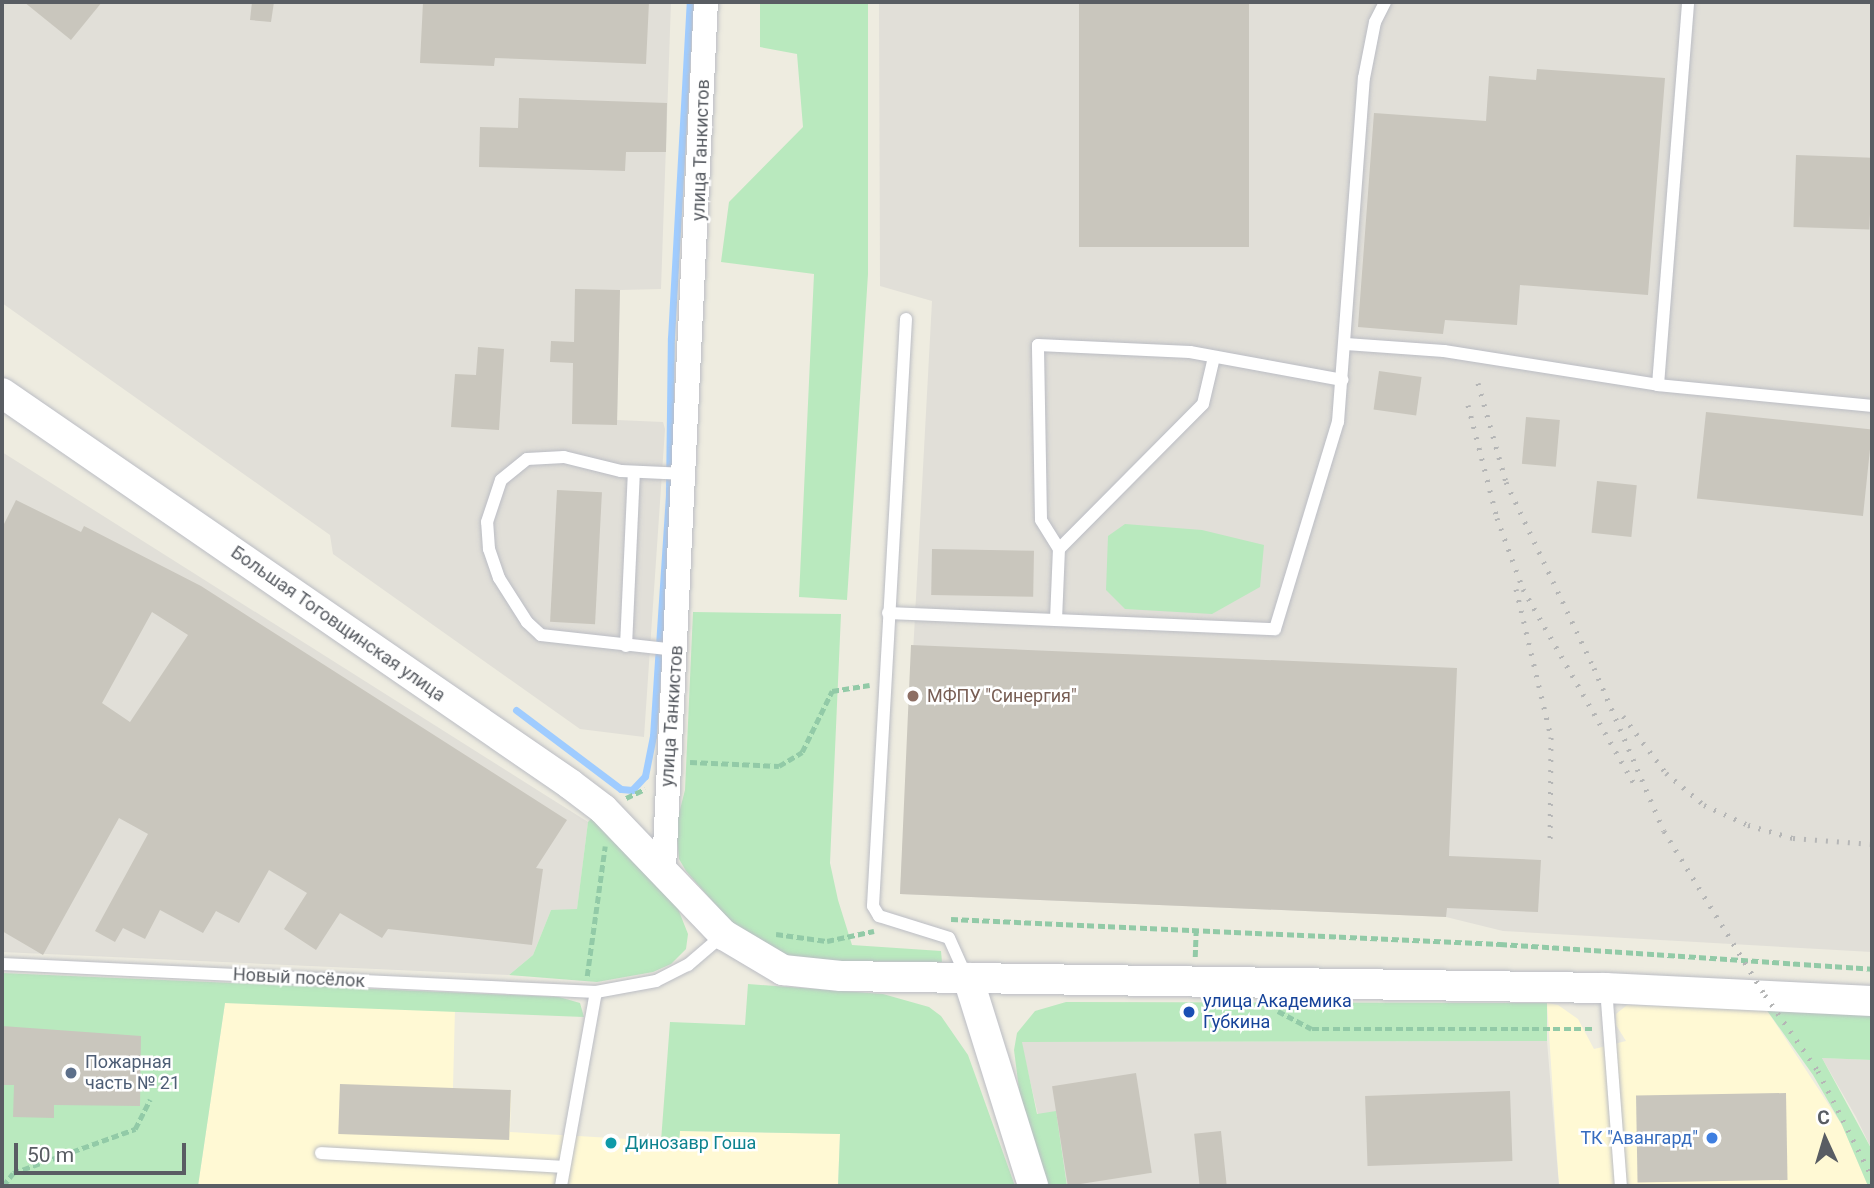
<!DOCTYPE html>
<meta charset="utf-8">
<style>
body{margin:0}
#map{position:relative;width:1874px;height:1188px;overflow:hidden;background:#eeece0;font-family:Roboto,sans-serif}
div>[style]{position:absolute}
.commercial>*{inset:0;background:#fff9d4}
.industrial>*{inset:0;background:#e1dfd8}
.green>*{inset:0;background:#b9e9be}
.stream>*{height:7px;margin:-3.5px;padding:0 3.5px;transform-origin:3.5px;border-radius:3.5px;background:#9fccff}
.building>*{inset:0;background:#c9c6bd;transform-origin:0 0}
.path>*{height:4.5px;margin-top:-2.25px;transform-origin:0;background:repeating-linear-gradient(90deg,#92caa7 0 7px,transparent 0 10.5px)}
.roads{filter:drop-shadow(0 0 2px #bbbdc4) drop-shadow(0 0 2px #bbbdc4)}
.service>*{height:12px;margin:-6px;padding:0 6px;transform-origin:6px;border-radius:6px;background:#fff}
.minor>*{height:24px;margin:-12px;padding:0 12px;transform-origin:12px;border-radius:12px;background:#fff}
.tertiary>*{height:30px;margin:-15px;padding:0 15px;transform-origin:15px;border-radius:15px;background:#fff}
.rail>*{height:5px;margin-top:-2.5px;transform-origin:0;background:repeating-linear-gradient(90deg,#b5b6b6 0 2px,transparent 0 11px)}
.dots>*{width:19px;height:19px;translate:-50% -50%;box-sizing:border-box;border:4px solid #fff;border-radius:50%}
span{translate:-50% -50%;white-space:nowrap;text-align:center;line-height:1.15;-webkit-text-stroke:5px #fff;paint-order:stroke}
.street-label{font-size:18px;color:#595d63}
.education-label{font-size:18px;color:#785e54}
.left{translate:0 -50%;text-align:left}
.transit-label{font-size:18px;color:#164399}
.service-label{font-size:18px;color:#4e5e75}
.shop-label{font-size:18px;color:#366cbe}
.right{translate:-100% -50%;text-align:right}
.culture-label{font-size:18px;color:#0d838f}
.frame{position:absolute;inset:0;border:4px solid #595d63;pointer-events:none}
.north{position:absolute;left:1790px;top:1104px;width:70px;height:70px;-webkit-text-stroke:5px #fff;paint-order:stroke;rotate:356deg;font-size:19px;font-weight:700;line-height:28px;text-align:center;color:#595d63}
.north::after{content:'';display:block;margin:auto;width:24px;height:32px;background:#595d63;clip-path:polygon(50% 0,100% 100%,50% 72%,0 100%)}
.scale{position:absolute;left:14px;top:1143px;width:172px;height:32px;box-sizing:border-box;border:4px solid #595d63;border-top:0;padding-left:9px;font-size:21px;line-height:24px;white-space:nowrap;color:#595d63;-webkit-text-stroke:5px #fff;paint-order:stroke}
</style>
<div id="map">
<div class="commercial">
<div style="clip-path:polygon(225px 1003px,455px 1009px,453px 1088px,511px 1091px,510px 1132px,679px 1142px,680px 1131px,840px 1134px,838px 1186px,198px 1186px)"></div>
<div style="clip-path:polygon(1547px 1003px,1558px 1005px,1578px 1019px,1594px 1049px,1626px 1041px,1616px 1025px,1616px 1014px,1627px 1005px,1766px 1009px,1842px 1125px,1868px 1186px,1559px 1186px)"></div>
</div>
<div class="industrial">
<div style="clip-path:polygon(2px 2px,671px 2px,661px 289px,620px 290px,617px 420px,663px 422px,665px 429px,644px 737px,580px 729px,333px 554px,330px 535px,2px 303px)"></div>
<div style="clip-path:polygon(879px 2px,1872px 2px,1872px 952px,1503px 931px,1446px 917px,900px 894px,932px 301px,880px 286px)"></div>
<div style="clip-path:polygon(2px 452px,588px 822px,577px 910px,551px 910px,533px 955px,509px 975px,2px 952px)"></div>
<div style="clip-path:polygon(1547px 1041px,1559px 1186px,1067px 1186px,1056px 1112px,1038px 1115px,1021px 1042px)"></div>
<div style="clip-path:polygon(1822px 1058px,1872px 1060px,1872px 1150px,1856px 1117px)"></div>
</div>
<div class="green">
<div style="clip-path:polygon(760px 2px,868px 2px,868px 274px,847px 600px,799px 597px,814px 274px,721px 262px,729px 202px,803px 127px,797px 54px,760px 47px)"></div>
<div style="clip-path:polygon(1125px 524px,1202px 530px,1264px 545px,1260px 587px,1212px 614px,1125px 609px,1106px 590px,1108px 536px)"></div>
<div style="clip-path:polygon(693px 612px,841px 614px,830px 863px,838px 900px,852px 945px,941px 951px,942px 962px,809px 961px,785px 957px,736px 928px,686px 871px,679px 859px,676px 825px,685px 790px)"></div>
<div style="clip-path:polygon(596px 814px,675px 901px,688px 934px,686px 949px,671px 964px,653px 972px,597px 982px,509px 975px,533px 955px,551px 910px,577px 909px,588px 822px)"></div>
<div style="clip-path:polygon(2px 973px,559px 997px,580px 1003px,584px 1017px,225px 1003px,198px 1186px,2px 1186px)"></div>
<div style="clip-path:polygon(748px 984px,883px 994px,929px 1007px,941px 1016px,968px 1055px,1015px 1186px,838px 1186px,840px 1134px,680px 1131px,679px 1142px,661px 1141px,670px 1022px,745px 1025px)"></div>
<div style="clip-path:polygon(1066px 1002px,1547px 1003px,1547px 1041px,1022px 1042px,1037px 1114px,1056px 1111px,1067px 1186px,1048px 1186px,1020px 1097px,1014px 1050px,1017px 1033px,1035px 1011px)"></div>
<div style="clip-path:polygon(1766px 1009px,1872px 1015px,1872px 1060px,1822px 1058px,1872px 1150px,1872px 1186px,1868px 1186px,1842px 1125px,1813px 1075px)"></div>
</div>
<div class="stream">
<div style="left:516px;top:710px;width:131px;rotate:37deg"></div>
<div style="left:621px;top:789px;width:11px;rotate:5deg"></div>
<div style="left:632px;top:790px;width:19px;rotate:-47deg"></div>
<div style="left:645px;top:776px;width:41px;rotate:-78.7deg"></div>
<div style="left:653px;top:736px;width:244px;rotate:-86.2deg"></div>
<div style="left:669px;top:493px;width:155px;rotate:-89.3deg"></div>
<div style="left:671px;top:338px;width:337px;rotate:-86.8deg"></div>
</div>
<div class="building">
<div style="clip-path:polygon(24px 2px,102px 2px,71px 40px)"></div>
<div style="clip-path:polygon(252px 2px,274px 2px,271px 22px,250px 20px)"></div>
<div style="clip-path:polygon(423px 2px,649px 2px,646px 64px,495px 58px,494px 66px,420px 63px)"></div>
<div style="left:1079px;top:2px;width:170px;height:245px"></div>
<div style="clip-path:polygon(1537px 69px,1665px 78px,1648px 295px,1520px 285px,1517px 325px,1445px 320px,1443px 334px,1358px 327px,1374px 113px,1486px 121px,1489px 76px,1536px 80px)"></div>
<div style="clip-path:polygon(519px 98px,667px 103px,666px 152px,626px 152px,625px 171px,479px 167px,480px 127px,518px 128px)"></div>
<div style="left:1796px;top:155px;width:76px;height:72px;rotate:2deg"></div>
<div style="clip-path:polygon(575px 289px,620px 290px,617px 425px,572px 424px,573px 363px,550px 362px,551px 341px,574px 342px)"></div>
<div style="clip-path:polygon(478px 347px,504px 349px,499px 430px,451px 427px,455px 374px,476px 375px)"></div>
<div style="left:1379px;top:371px;width:43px;height:39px;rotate:8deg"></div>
<div style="left:1706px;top:412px;width:167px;height:87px;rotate:6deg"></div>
<div style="left:1526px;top:417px;width:34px;height:47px;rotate:5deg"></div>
<div style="left:1597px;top:481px;width:40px;height:52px;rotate:6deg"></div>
<div style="left:557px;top:490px;width:45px;height:132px;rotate:3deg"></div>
<div style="clip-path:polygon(evenodd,16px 500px,81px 532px,84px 526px,201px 586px,567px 820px,536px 868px,543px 869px,532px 945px,388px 929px,382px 938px,340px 913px,316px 950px,284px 929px,307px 893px,269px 870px,239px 923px,216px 911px,203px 933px,160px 910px,145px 939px,123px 928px,115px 942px,95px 931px,148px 834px,119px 818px,43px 955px,2px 931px,2px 528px,16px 500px,152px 612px,188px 635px,130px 722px,102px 703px,152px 612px)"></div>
<div style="left:932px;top:549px;width:102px;height:46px;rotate:1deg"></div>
<div style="clip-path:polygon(911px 645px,1457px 668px,1449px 856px,1541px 860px,1538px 912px,1447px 908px,1446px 917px,900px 894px)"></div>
<div style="clip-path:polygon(2px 1026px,141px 1036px,140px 1106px,54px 1105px,54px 1118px,13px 1117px,14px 1085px,2px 1085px)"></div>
<div style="left:1136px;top:1073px;width:101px;height:85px;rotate:81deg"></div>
<div style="left:340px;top:1084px;width:171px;height:50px;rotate:2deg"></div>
<div style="left:1510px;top:1091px;width:70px;height:145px;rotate:88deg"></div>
<div style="left:1786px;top:1093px;width:87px;height:150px;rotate:89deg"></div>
<div style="left:1221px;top:1131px;width:55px;height:27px;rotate:84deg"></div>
</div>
<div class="path">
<div style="left:690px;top:762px;width:89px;rotate:2.6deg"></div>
<div style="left:779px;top:766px;width:27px;rotate:-31deg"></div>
<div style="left:802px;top:752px;width:68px;rotate:-63.8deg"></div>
<div style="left:832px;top:691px;width:38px;rotate:-9deg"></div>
<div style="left:626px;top:798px;width:21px;rotate:-25deg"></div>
<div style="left:951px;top:919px;width:550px;rotate:2.61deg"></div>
<div style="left:1500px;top:944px;width:373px;rotate:3.8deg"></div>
<div style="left:776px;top:934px;width:51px;rotate:7.8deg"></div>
<div style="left:827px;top:941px;width:48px;rotate:-12deg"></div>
<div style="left:1195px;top:957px;width:27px;rotate:-88deg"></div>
<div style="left:587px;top:976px;width:131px;rotate:-82.1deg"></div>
<div style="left:1278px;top:1011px;width:38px;rotate:28deg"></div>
<div style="left:1312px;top:1029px;width:281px"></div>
<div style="left:3px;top:1186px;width:16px;rotate:-52deg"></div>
<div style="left:13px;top:1173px;width:130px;rotate:-19.8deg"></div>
<div style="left:135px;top:1129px;width:33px;rotate:-63deg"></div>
</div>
<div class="roads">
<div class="service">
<div style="left:906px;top:319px;width:588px;rotate:93.22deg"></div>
<div style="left:873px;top:906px;width:12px;rotate:59deg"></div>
<div style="left:879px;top:916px;width:73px;rotate:17.4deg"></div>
<div style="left:949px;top:938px;width:44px;rotate:65.8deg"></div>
<div style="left:1346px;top:344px;width:98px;rotate:4.1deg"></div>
<div style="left:1444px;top:351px;width:217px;rotate:9deg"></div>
<div style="left:1658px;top:385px;width:215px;rotate:5.6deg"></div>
<div style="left:1658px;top:385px;width:384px;rotate:-85.5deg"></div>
<div style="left:1059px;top:549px;width:204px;rotate:-45.2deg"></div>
<div style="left:1203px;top:404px;width:48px;rotate:-76.8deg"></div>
<div style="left:888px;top:613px;width:387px;rotate:2.4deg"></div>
<div style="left:1275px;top:629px;width:216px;rotate:-73.1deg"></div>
<div style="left:1338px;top:422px;width:345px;rotate:-85.7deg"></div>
<div style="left:1364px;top:78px;width:57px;rotate:-78.9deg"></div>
<div style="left:1375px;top:22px;width:22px;rotate:-63deg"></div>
<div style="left:1056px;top:620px;width:71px;rotate:-87.6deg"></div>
<div style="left:1059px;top:549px;width:34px;rotate:-122deg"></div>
<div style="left:1041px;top:520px;width:175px;rotate:-91deg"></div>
<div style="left:1038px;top:345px;width:152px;rotate:2.6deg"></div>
<div style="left:1190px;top:352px;width:155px;rotate:10.4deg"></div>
<div style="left:626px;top:646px;width:174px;rotate:-87.4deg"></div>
<div style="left:676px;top:650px;width:136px;rotate:-173.7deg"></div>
<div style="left:541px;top:635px;width:19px;rotate:-137deg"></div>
<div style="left:527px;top:622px;width:52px;rotate:-122.5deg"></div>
<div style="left:499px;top:578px;width:31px;rotate:-109deg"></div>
<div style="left:489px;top:549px;width:27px;rotate:-94deg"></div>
<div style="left:487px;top:522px;width:44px;rotate:-71.6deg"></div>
<div style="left:501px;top:480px;width:33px;rotate:-39deg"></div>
<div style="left:527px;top:459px;width:37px;rotate:-3deg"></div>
<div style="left:564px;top:457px;width:59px;rotate:13.8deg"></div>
<div style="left:621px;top:471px;width:65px;rotate:2.6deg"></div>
<div style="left:2px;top:964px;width:595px;rotate:2.7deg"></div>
<div style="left:596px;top:992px;width:61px;rotate:-10.4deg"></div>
<div style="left:656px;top:981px;width:36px;rotate:-27deg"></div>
<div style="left:688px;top:965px;width:46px;rotate:-40.6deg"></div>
<div style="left:1606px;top:988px;width:199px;rotate:85.7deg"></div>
<div style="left:321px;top:1153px;width:243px;rotate:3.3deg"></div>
<div style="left:561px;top:1186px;width:197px;rotate:-79.8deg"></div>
</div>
<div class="minor">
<div style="left:664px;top:869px;width:868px;rotate:-87.23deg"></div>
</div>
<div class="tertiary">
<div style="left:2px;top:393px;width:690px;rotate:34.54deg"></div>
<div style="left:570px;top:784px;width:41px;rotate:37.1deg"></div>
<div style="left:603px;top:809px;width:175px;rotate:46.2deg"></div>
<div style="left:724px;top:935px;width:69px;rotate:30.7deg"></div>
<div style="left:783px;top:970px;width:58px;rotate:5.9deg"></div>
<div style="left:841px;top:976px;width:764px;rotate:0.9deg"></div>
<div style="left:1605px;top:988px;width:267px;rotate:2.8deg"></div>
<div style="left:968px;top:978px;width:218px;rotate:72.6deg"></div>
</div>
</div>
<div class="rail">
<div style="left:1478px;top:383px;width:103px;rotate:74.2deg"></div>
<div style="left:1506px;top:482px;width:206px;rotate:64.7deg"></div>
<div style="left:1594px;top:668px;width:177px;rotate:66.8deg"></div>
<div style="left:1664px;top:831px;width:193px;rotate:58.4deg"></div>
<div style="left:1765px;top:995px;width:93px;rotate:55.1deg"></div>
<div style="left:1818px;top:1071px;width:119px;rotate:63deg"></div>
<div style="left:1468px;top:405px;width:117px;rotate:75.6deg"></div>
<div style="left:1497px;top:518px;width:76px;rotate:69.9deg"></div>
<div style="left:1523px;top:589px;width:228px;rotate:60.3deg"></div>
<div style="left:1516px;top:589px;width:152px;rotate:76.7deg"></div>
<div style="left:1551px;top:737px;width:108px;rotate:90.5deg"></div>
<div style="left:1623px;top:716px;width:71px;rotate:53deg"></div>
<div style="left:1666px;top:773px;width:50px;rotate:40.1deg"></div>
<div style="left:1704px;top:805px;width:48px;rotate:24.4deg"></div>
<div style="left:1748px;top:825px;width:47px;rotate:16.1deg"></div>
<div style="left:1793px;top:838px;width:79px;rotate:4.3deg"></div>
</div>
<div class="dots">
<div style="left:913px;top:696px;background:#8d6e63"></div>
<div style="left:1189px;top:1012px;background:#1a4fb4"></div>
<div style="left:71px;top:1073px;background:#5c6f8a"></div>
<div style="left:1712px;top:1138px;background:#3f7fe0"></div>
<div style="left:611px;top:1143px;background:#0f9aa8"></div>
</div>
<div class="street-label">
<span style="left:701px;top:150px;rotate:-88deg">улица Танкистов</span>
<span style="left:338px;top:624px;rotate:35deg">Большая Тоговщинская улица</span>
<span style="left:672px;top:716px;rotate:-86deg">улица Танкистов</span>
<span style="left:299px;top:978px;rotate:3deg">Новый посёлок</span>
</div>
<div class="education-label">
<span class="left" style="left:927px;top:696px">МФПУ "Синергия"</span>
</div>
<div class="transit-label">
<span class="left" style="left:1203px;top:1012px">улица Академика<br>Губкина</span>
</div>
<div class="service-label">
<span class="left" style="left:85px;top:1073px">Пожарная<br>часть № 21</span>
</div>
<div class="shop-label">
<span class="right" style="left:1698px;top:1138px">ТК "Авангард"</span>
</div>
<div class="culture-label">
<span class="left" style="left:625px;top:1143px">Динозавр Гоша</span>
</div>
<div class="frame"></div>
<div class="north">С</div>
<div class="scale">50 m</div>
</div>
